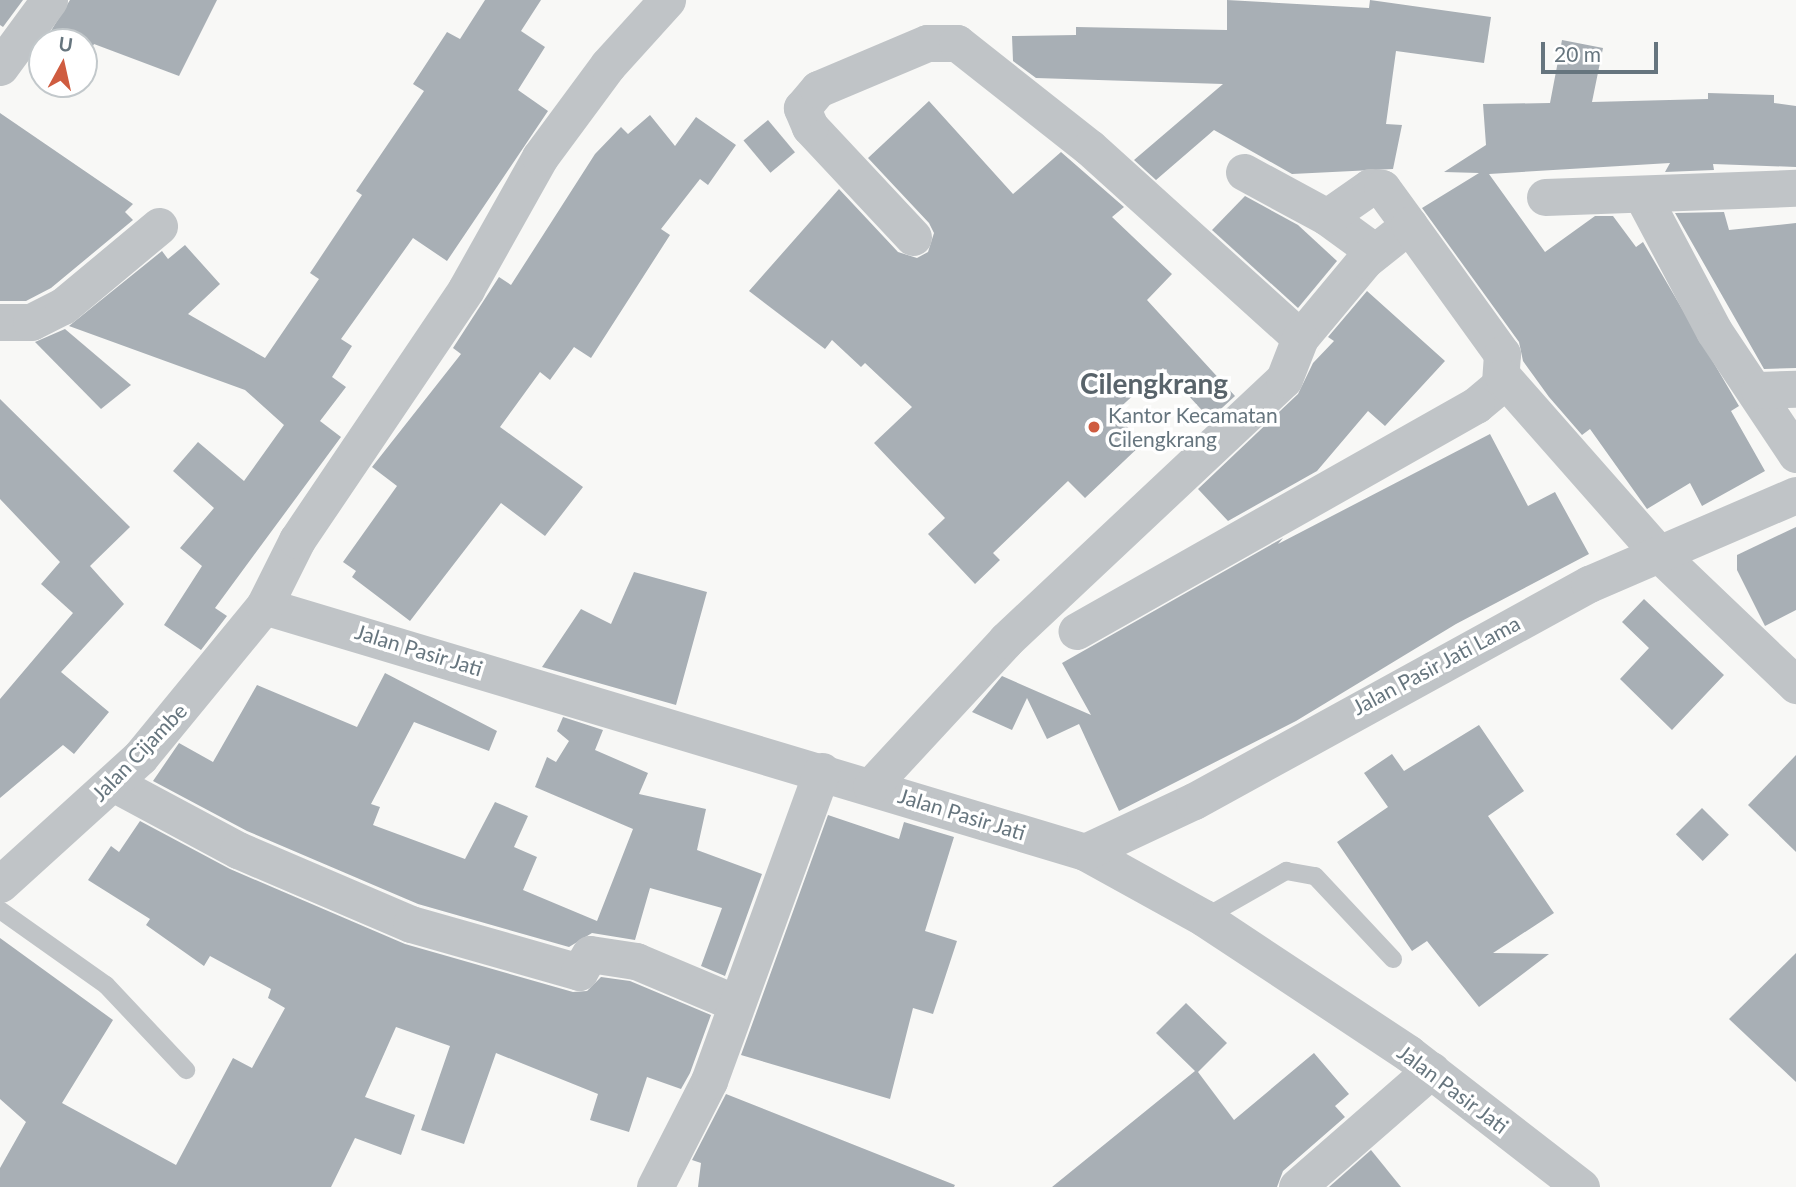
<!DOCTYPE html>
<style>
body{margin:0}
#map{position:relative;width:1796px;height:1187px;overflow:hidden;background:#f8f8f6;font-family:Lato,sans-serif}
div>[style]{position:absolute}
.building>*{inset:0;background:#a8afb5;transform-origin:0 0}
.service>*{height:18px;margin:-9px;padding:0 9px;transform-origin:9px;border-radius:9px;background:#c0c4c7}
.minor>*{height:37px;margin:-18.5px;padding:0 18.5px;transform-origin:18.5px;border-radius:18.5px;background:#c0c4c7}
.dots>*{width:19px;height:19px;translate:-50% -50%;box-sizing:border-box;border:4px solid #fff;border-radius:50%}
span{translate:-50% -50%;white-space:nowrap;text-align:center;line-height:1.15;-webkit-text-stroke:7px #fff;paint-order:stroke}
.poi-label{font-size:21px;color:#66757e}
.left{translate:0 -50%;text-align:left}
.street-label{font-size:21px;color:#66757e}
.district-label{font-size:28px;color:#58636a;font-weight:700}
.north{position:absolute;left:28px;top:28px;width:70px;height:70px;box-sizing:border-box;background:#fff;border:2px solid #c2c8cb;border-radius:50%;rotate:8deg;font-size:19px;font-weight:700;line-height:28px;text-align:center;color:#66757e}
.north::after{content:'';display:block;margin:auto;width:24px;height:32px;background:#cf5c40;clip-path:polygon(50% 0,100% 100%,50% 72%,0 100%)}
.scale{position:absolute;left:1541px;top:42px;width:117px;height:32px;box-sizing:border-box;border:4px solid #66757e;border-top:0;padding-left:9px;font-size:21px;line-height:24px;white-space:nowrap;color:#66757e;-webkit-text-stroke:5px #fff;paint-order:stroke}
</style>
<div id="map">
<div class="building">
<div style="clip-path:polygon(0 0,23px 0,3px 27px,0 25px)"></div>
<div style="clip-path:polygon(70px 0,217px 0,179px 76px,94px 44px,84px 63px,84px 42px,44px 42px)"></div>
<div style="clip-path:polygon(485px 0,541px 0,521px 31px,545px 47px,518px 90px,548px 111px,447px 261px,413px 238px,341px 339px,352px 346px,332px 377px,346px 387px,320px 421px,341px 437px,215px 608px,227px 616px,201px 650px,164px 625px,202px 566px,180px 548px,214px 508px,173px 471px,198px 442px,244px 481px,284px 425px,245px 390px,69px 326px,162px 251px,168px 259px,185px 245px,220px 284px,188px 314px,265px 358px,319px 279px,310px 273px,362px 195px,356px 191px,424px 91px,413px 84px,447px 32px,460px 39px)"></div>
<div style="clip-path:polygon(1227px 0,1369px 8px,1370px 0,1491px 17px,1484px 63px,1396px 51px,1386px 124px,1402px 125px,1393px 169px,1292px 174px,1214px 130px,1156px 180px,1134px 160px,1223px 84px,1036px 78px,1013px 61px,1012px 36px,1076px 35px,1076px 27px,1227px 30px)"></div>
<div style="clip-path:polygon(1562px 40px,1603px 48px,1592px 102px,1708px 99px,1708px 93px,1774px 95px,1774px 103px,1796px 106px,1796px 167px,1713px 164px,1714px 170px,1665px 172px,1670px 163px,1489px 174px,1545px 252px,1595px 216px,1613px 216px,1636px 247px,1643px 242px,1739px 406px,1731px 411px,1765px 471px,1702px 506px,1690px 483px,1647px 509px,1590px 429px,1582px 435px,1549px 397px,1523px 361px,1519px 342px,1422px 208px,1479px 173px,1444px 172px,1486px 145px,1483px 104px,1550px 103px)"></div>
<div style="clip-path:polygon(929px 101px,1013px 194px,1061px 152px,1124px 207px,1112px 217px,1172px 274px,1147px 300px,1235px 396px,1210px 419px,1163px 368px,1114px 413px,1143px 443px,1085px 498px,1068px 481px,993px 553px,1000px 560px,975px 584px,928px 534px,945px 518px,874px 443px,912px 407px,865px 363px,861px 367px,832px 340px,825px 349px,749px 291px,839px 189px,898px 252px,917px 258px,928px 252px,934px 233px,929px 223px,868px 158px)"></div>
<div style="clip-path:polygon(0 113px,133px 204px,125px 212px,133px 220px,51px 288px,26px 301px,0 301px)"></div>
<div style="clip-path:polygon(650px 115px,675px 146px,696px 117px,736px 145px,708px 185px,700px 179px,661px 229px,670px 235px,591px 358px,574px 347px,550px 380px,540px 372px,500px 427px,583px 487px,545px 536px,501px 503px,410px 621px,352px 577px,356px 571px,343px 562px,397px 486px,372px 467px,461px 354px,453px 348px,499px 277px,511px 285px,595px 154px,621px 127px,628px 134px)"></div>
<div style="left:768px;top:120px;width:42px;height:32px;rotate:50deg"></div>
<div style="clip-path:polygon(1245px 196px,1298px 225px,1337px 261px,1298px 308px,1212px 230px)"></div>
<div style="clip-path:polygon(1724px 212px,1729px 230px,1796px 223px,1796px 368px,1764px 369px,1675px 213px)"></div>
<div style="clip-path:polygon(1367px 291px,1445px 361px,1385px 426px,1368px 411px,1317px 471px,1228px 521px,1198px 489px,1298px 394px,1313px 363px,1334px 341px,1328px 337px)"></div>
<div style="clip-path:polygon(65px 329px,131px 385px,101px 409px,35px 342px)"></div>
<div style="clip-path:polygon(0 399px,130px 527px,90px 566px,124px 604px,61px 672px,109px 712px,74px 754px,63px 745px,0 798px,0 699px,73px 613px,41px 584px,60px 562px,0 499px)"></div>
<div style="clip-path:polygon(1490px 434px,1528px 506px,1555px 492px,1589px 554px,1456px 624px,1296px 721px,1119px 811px,1079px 724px,1047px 739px,1027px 698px,1012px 730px,972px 712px,1002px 676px,1091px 715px,1062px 663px,1283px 538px,1278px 544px)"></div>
<div style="clip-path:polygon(1796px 527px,1796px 610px,1765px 626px,1737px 570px,1737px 555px)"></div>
<div style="clip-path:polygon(634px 572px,707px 592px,676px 705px,542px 667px,581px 609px,611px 624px)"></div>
<div style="clip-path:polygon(1644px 599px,1724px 675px,1672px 730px,1620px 679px,1649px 648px,1622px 622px)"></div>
<div style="clip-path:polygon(385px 673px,497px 731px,489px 751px,414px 722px,371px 804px,380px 807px,373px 825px,465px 859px,495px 802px,528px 816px,514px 847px,537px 857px,523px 890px,597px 921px,633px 829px,535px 787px,547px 757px,556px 762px,569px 741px,557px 731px,563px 717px,603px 730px,595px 750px,648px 773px,639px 794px,706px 809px,697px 850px,762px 874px,725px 976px,701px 966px,722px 908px,650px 888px,635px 940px,592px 933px,569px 947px,418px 904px,247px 831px,153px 781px,179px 743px,213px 762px,257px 685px,357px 727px)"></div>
<div style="clip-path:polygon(1479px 725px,1524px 791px,1488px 816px,1554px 913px,1493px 953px,1549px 954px,1479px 1007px,1427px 941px,1412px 951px,1337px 842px,1388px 807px,1364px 773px,1392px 754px,1404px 771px)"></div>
<div style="clip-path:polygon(1796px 755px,1796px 852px,1748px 805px)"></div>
<div style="left:1702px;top:808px;width:38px;height:37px;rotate:45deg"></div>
<div style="clip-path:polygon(828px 815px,899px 839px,904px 822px,954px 837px,925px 931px,957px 941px,933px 1014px,913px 1008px,890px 1099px,741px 1055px)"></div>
<div style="clip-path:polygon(140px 821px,230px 869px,405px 944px,573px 992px,587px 991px,601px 977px,630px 981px,711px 1015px,690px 1073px,681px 1089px,647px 1077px,629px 1132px,590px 1120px,598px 1094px,496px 1053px,464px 1144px,421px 1130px,450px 1046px,396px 1027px,365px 1097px,415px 1115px,401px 1155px,355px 1138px,331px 1187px,0 1187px,0 1168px,26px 1122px,0 1099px,0 938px,113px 1020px,62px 1103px,176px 1165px,233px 1058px,252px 1068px,285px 1008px,268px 998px,271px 989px,210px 956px,204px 966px,146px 925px,150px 919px,88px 880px,111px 846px,119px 852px)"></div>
<div style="clip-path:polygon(1796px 953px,1796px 1082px,1729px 1019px)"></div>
<div style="clip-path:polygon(1186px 1003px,1227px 1043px,1198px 1072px,1234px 1120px,1314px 1053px,1349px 1094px,1335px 1106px,1345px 1117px,1283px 1171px,1277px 1187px,1052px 1187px,1195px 1071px,1156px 1033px)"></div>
<div style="clip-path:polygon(726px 1094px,955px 1185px,954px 1187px,698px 1187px,701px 1163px,692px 1160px)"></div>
<div style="clip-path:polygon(1371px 1150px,1401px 1187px,1329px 1187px)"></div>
</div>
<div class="service">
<div style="left:0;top:910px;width:130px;rotate:35.3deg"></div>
<div style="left:106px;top:985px;width:117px;rotate:46.7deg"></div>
<div style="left:1204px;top:918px;width:95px;rotate:-29.8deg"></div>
<div style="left:1286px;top:871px;width:29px;rotate:10deg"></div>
<div style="left:1315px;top:876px;width:114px;rotate:46.8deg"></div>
</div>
<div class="minor">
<div style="left:0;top:67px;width:83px;rotate:-53.8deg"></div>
<div style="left:1244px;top:172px;width:94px;rotate:28.5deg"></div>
<div style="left:1327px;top:217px;width:59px;rotate:36.1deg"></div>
<div style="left:1642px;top:195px;width:154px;rotate:62.1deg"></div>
<div style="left:1714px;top:331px;width:148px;rotate:56.3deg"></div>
<div style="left:1545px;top:197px;width:251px;rotate:-2.1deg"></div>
<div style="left:1327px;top:217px;width:52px;rotate:-34.9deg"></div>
<div style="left:1370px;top:187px;width:12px;rotate:5deg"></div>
<div style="left:1382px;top:188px;width:46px;rotate:53.9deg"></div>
<div style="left:913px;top:237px;width:151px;rotate:-133.1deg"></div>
<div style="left:810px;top:127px;width:21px;rotate:-113deg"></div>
<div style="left:802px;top:108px;width:25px;rotate:-50deg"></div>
<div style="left:818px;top:89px;width:118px;rotate:-22.9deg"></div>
<div style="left:927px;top:43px;width:30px"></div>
<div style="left:957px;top:43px;width:169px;rotate:38.3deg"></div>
<div style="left:1090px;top:148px;width:283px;rotate:42.1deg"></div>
<div style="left:1300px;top:338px;width:102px;rotate:-50.2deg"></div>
<div style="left:1365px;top:260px;width:56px;rotate:-38.5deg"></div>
<div style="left:1409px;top:225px;width:159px;rotate:54.2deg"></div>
<div style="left:1502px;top:354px;width:31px;rotate:94deg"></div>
<div style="left:1500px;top:385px;width:31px;rotate:140deg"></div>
<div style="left:1476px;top:405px;width:459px;rotate:150.5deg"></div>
<div style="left:0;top:322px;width:31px"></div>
<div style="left:31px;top:322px;width:36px;rotate:-27deg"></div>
<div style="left:63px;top:306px;width:125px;rotate:-39.8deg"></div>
<div style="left:1503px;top:377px;width:236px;rotate:48.6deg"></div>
<div style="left:1659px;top:554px;width:190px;rotate:43.7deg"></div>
<div style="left:1759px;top:390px;width:37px;rotate:-2deg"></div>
<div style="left:264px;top:606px;width:857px;rotate:16.68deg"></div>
<div style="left:1085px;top:852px;width:136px;rotate:29deg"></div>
<div style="left:1204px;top:918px;width:245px;rotate:33.5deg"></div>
<div style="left:1408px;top:1053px;width:219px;rotate:37.8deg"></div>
<div style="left:113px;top:783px;width:142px;rotate:28.2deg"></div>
<div style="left:238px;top:850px;width:188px;rotate:23.2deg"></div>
<div style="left:411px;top:924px;width:175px;rotate:15.9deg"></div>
<div style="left:579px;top:972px;width:21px;rotate:-59deg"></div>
<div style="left:590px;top:954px;width:47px;rotate:8.7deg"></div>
<div style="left:636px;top:961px;width:105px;rotate:22.9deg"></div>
<div style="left:871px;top:786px;width:199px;rotate:-47.2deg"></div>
<div style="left:1006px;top:640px;width:381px;rotate:-43.2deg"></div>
<div style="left:1284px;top:379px;width:44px;rotate:-68.7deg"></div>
<div style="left:1085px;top:852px;width:120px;rotate:-25.1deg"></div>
<div style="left:1194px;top:801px;width:451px;rotate:-28.8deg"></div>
<div style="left:1589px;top:584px;width:225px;rotate:-23.3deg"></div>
<div style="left:0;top:884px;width:189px;rotate:-42.2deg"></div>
<div style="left:140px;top:757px;width:195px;rotate:-50.6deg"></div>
<div style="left:264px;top:606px;width:74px;rotate:-63.4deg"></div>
<div style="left:297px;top:540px;width:303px;rotate:-56deg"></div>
<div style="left:466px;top:289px;width:151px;rotate:-60.7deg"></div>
<div style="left:540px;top:157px;width:114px;rotate:-53.5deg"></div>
<div style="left:608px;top:65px;width:88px;rotate:-47.8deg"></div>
<div style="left:655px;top:1187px;width:119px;rotate:-63deg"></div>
<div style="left:709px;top:1081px;width:330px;rotate:-70deg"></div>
<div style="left:1297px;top:1187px;width:178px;rotate:-41.1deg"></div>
</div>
<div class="dots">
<div style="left:1094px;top:427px;background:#cf5c40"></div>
</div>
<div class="poi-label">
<span class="left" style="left:1108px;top:427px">Kantor Kecamatan<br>Cilengkrang</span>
</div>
<div class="street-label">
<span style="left:419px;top:650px;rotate:17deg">Jalan Pasir Jati</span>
<span style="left:1436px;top:665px;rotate:-28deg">Jalan Pasir Jati Lama</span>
<span style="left:139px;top:752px;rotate:-46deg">Jalan Cijambe</span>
<span style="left:962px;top:814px;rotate:17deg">Jalan Pasir Jati</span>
<span style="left:1453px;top:1089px;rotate:37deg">Jalan Pasir Jati</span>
</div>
<div class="district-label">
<span style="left:1154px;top:383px">Cilengkrang</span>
</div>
<div class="north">U</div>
<div class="scale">20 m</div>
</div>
